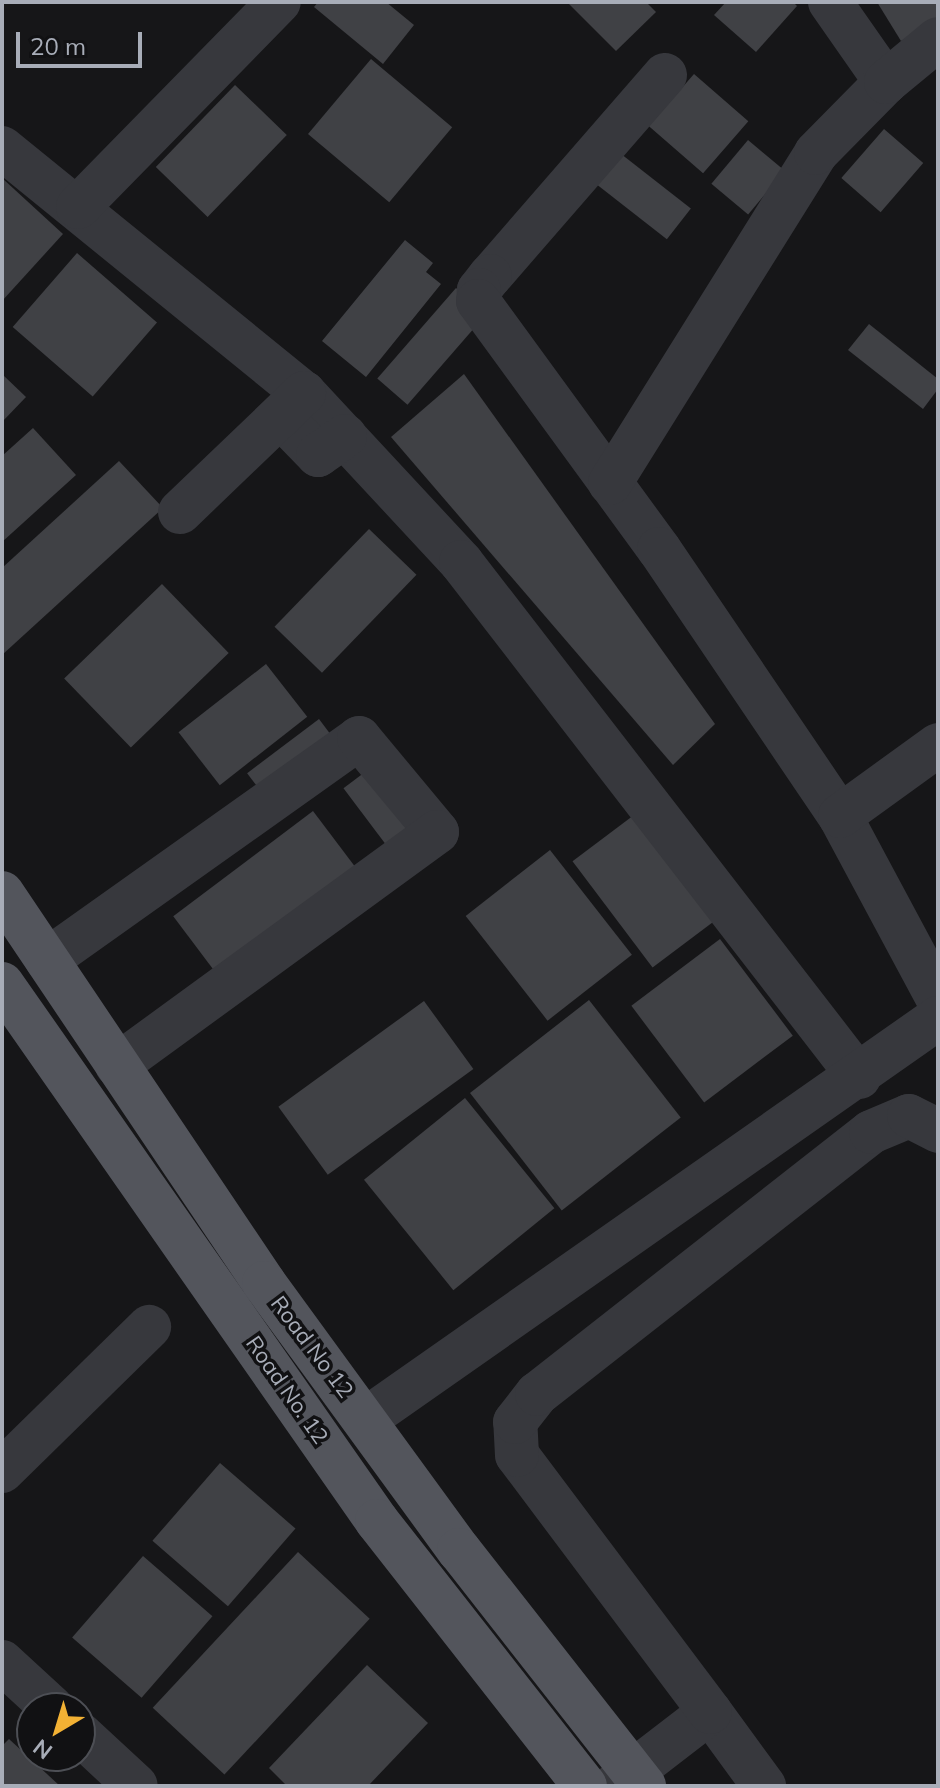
<!DOCTYPE html>
<style>
body{margin:0}
#map{position:relative;width:940px;height:1788px;overflow:hidden;background:#161618;font-family:Mulish,sans-serif}
div>[style]{position:absolute}
.building>*{inset:0;background:#404145;transform-origin:0 0}
.minor>*{height:44px;margin:-22px;padding:0 22px;transform-origin:22px;border-radius:22px;background:#37383d}
.major>*{height:44px;margin:-22px;padding:0 22px;transform-origin:22px;border-radius:22px;background:#53555c}
span{translate:-50% -50%;white-space:nowrap;text-align:center;line-height:1.15;-webkit-text-stroke:7px #111113;paint-order:stroke}
.street-label{font-size:22px;color:#a8adb8}
.frame{position:absolute;inset:0;border:4px solid #a8adb8;pointer-events:none}
.north{position:absolute;left:16px;top:1692px;width:80px;height:80px;box-sizing:border-box;background:#111113;border:2px solid #4d4f55;border-radius:50%;rotate:218deg;font-size:22px;font-weight:700;line-height:32px;text-align:center;color:#a8adb8}
.north::after{content:'';display:block;margin:auto;width:28px;height:36px;background:#f2b134;clip-path:polygon(50% 0,100% 100%,50% 72%,0 100%)}
.scale{position:absolute;left:16px;top:32px;width:126px;height:36px;box-sizing:border-box;border:4px solid #a8adb8;border-top:0;padding-left:10px;font-size:24px;line-height:28px;white-space:nowrap;color:#a8adb8;-webkit-text-stroke:6px #111113;paint-order:stroke}
</style>
<div id="map">
<div class="building">
<div style="clip-path:polygon(318px 2px,386px 2px,414px 25px,383px 64px,314px 7px)"></div>
<div style="clip-path:polygon(567px 2px,646px 2px,656px 12px,616px 51px)"></div>
<div style="clip-path:polygon(726px 2px,793px 2px,797px 6px,756px 52px,714px 15px)"></div>
<div style="clip-path:polygon(877px 2px,938px 2px,938px 19px,901px 41px)"></div>
<div style="left:371px;top:59px;width:106px;height:98px;rotate:40deg"></div>
<div style="left:694px;top:74px;width:72px;height:69px;rotate:41deg"></div>
<div style="left:235px;top:85px;width:72px;height:114px;rotate:44deg"></div>
<div style="left:884px;top:129px;width:52px;height:65px;rotate:41deg"></div>
<div style="left:748px;top:140px;width:48px;height:57px;rotate:40deg"></div>
<div style="left:616px;top:150px;width:95px;height:39px;rotate:38deg"></div>
<div style="clip-path:polygon(2px 178px,63px 234px,2px 301px)"></div>
<div style="clip-path:polygon(405px 240px,433px 263px,426px 272px,441px 284px,366px 377px,322px 341px)"></div>
<div style="left:77px;top:253px;width:106px;height:98px;rotate:41deg"></div>
<div style="left:456px;top:288px;width:40px;height:120px;rotate:41deg"></div>
<div style="clip-path:polygon(869px 324px,938px 379px,938px 389px,923px 409px,848px 350px)"></div>
<div style="clip-path:polygon(2px 374px,26px 397px,2px 422px)"></div>
<div style="clip-path:polygon(464px 374px,715px 724px,673px 765px,391px 437px)"></div>
<div style="clip-path:polygon(33px 428px,76px 475px,2px 542px,2px 456px)"></div>
<div style="clip-path:polygon(119px 461px,163px 508px,2px 655px,2px 568px)"></div>
<div style="left:369px;top:529px;width:66px;height:136px;rotate:44deg"></div>
<div style="left:162px;top:584px;width:96px;height:136px;rotate:46deg"></div>
<div style="left:266px;top:664px;width:67px;height:111px;rotate:52deg"></div>
<div style="left:319px;top:719px;width:54px;height:90px;rotate:53deg"></div>
<div style="left:385px;top:757px;width:86px;height:52px;rotate:53deg"></div>
<div style="left:642px;top:809px;width:133px;height:87px;rotate:53deg"></div>
<div style="left:313px;top:811px;width:105px;height:175px;rotate:53deg"></div>
<div style="left:550px;top:850px;width:133px;height:107px;rotate:52deg"></div>
<div style="left:720px;top:939px;width:121px;height:111px;rotate:53deg"></div>
<div style="left:589px;top:1000px;width:149px;height:151px;rotate:52deg"></div>
<div style="left:424px;top:1001px;width:84px;height:180px;rotate:54deg"></div>
<div style="left:465px;top:1098px;width:142px;height:130px;rotate:51deg"></div>
<div style="left:220px;top:1463px;width:100px;height:103px;rotate:41deg"></div>
<div style="left:298px;top:1552px;width:98px;height:213px;rotate:43deg"></div>
<div style="left:143px;top:1556px;width:92px;height:108px;rotate:41deg"></div>
<div style="clip-path:polygon(367px 1665px,428px 1723px,368px 1786px,287px 1786px,269px 1768px)"></div>
<div style="clip-path:polygon(9px 1739px,60px 1786px,2px 1786px,2px 1746px)"></div>
</div>
<div class="minor">
<div style="left:830px;top:2px;width:98px;rotate:55deg"></div>
<div style="left:665px;top:75px;width:267px;rotate:131deg"></div>
<div style="left:490px;top:276px;width:18px;rotate:128deg"></div>
<div style="left:479px;top:290px;width:11px;rotate:95deg"></div>
<div style="left:478px;top:301px;width:307px;rotate:53.9deg"></div>
<div style="left:659px;top:549px;width:323px;rotate:55.9deg"></div>
<div style="left:840px;top:816px;width:208px;rotate:61.8deg"></div>
<div style="left:2px;top:148px;width:389px;rotate:39.1deg"></div>
<div style="left:304px;top:393px;width:231px;rotate:47.1deg"></div>
<div style="left:461px;top:562px;width:651px;rotate:52.3deg"></div>
<div style="left:78px;top:207px;width:287px;rotate:-45.6deg"></div>
<div style="left:281px;top:417px;width:53px;rotate:45.8deg"></div>
<div style="left:318px;top:455px;width:33px;rotate:-35deg"></div>
<div style="left:610px;top:483px;width:389px;rotate:-58deg"></div>
<div style="left:816px;top:153px;width:100px;rotate:-45.4deg"></div>
<div style="left:886px;top:82px;width:67px;rotate:-39.6deg"></div>
<div style="left:180px;top:512px;width:172px;rotate:-43.8deg"></div>
<div style="left:840px;top:816px;width:121px;rotate:-35.9deg"></div>
<div style="left:47px;top:960px;width:383px;rotate:-35.4deg"></div>
<div style="left:359px;top:738px;width:122px;rotate:50.3deg"></div>
<div style="left:437px;top:832px;width:396px;rotate:143.9deg"></div>
<div style="left:366px;top:1419px;width:699px;rotate:-35.03deg"></div>
<div style="left:2px;top:1471px;width:206px;rotate:-44.4deg"></div>
<div style="left:2px;top:1662px;width:68px;rotate:42.6deg"></div>
<div style="left:710px;top:1712px;width:92px;rotate:53.9deg"></div>
<div style="left:80px;top:1734px;width:76px;rotate:42.9deg"></div>
<div style="left:614px;top:1786px;width:121px;rotate:-37.6deg"></div>
<div style="left:710px;top:1712px;width:321px;rotate:-126.9deg"></div>
<div style="left:517px;top:1455px;width:33px;rotate:-93deg"></div>
<div style="left:515px;top:1422px;width:36px;rotate:-52deg"></div>
<div style="left:537px;top:1394px;width:424px;rotate:-38.1deg"></div>
<div style="left:871px;top:1132px;width:41px;rotate:-22.8deg"></div>
<div style="left:909px;top:1116px;width:33px;rotate:27deg"></div>
</div>
<div class="major">
<div style="left:2px;top:893px;width:470px;rotate:56.1deg"></div>
<div style="left:264px;top:1283px;width:331px;rotate:53.9deg"></div>
<div style="left:459px;top:1550px;width:300px;rotate:51.9deg"></div>
<div style="left:2px;top:984px;width:655px;rotate:55.07deg"></div>
<div style="left:377px;top:1521px;width:337px;rotate:51.9deg"></div>
</div>
<div class="street-label">
<span style="left:312px;top:1347px;rotate:53deg">Road No 12</span>
<span style="left:287px;top:1390px;rotate:55deg">Road No. 12</span>
</div>
<div class="frame"></div>
<div class="north">N</div>
<div class="scale">20 m</div>
</div>
